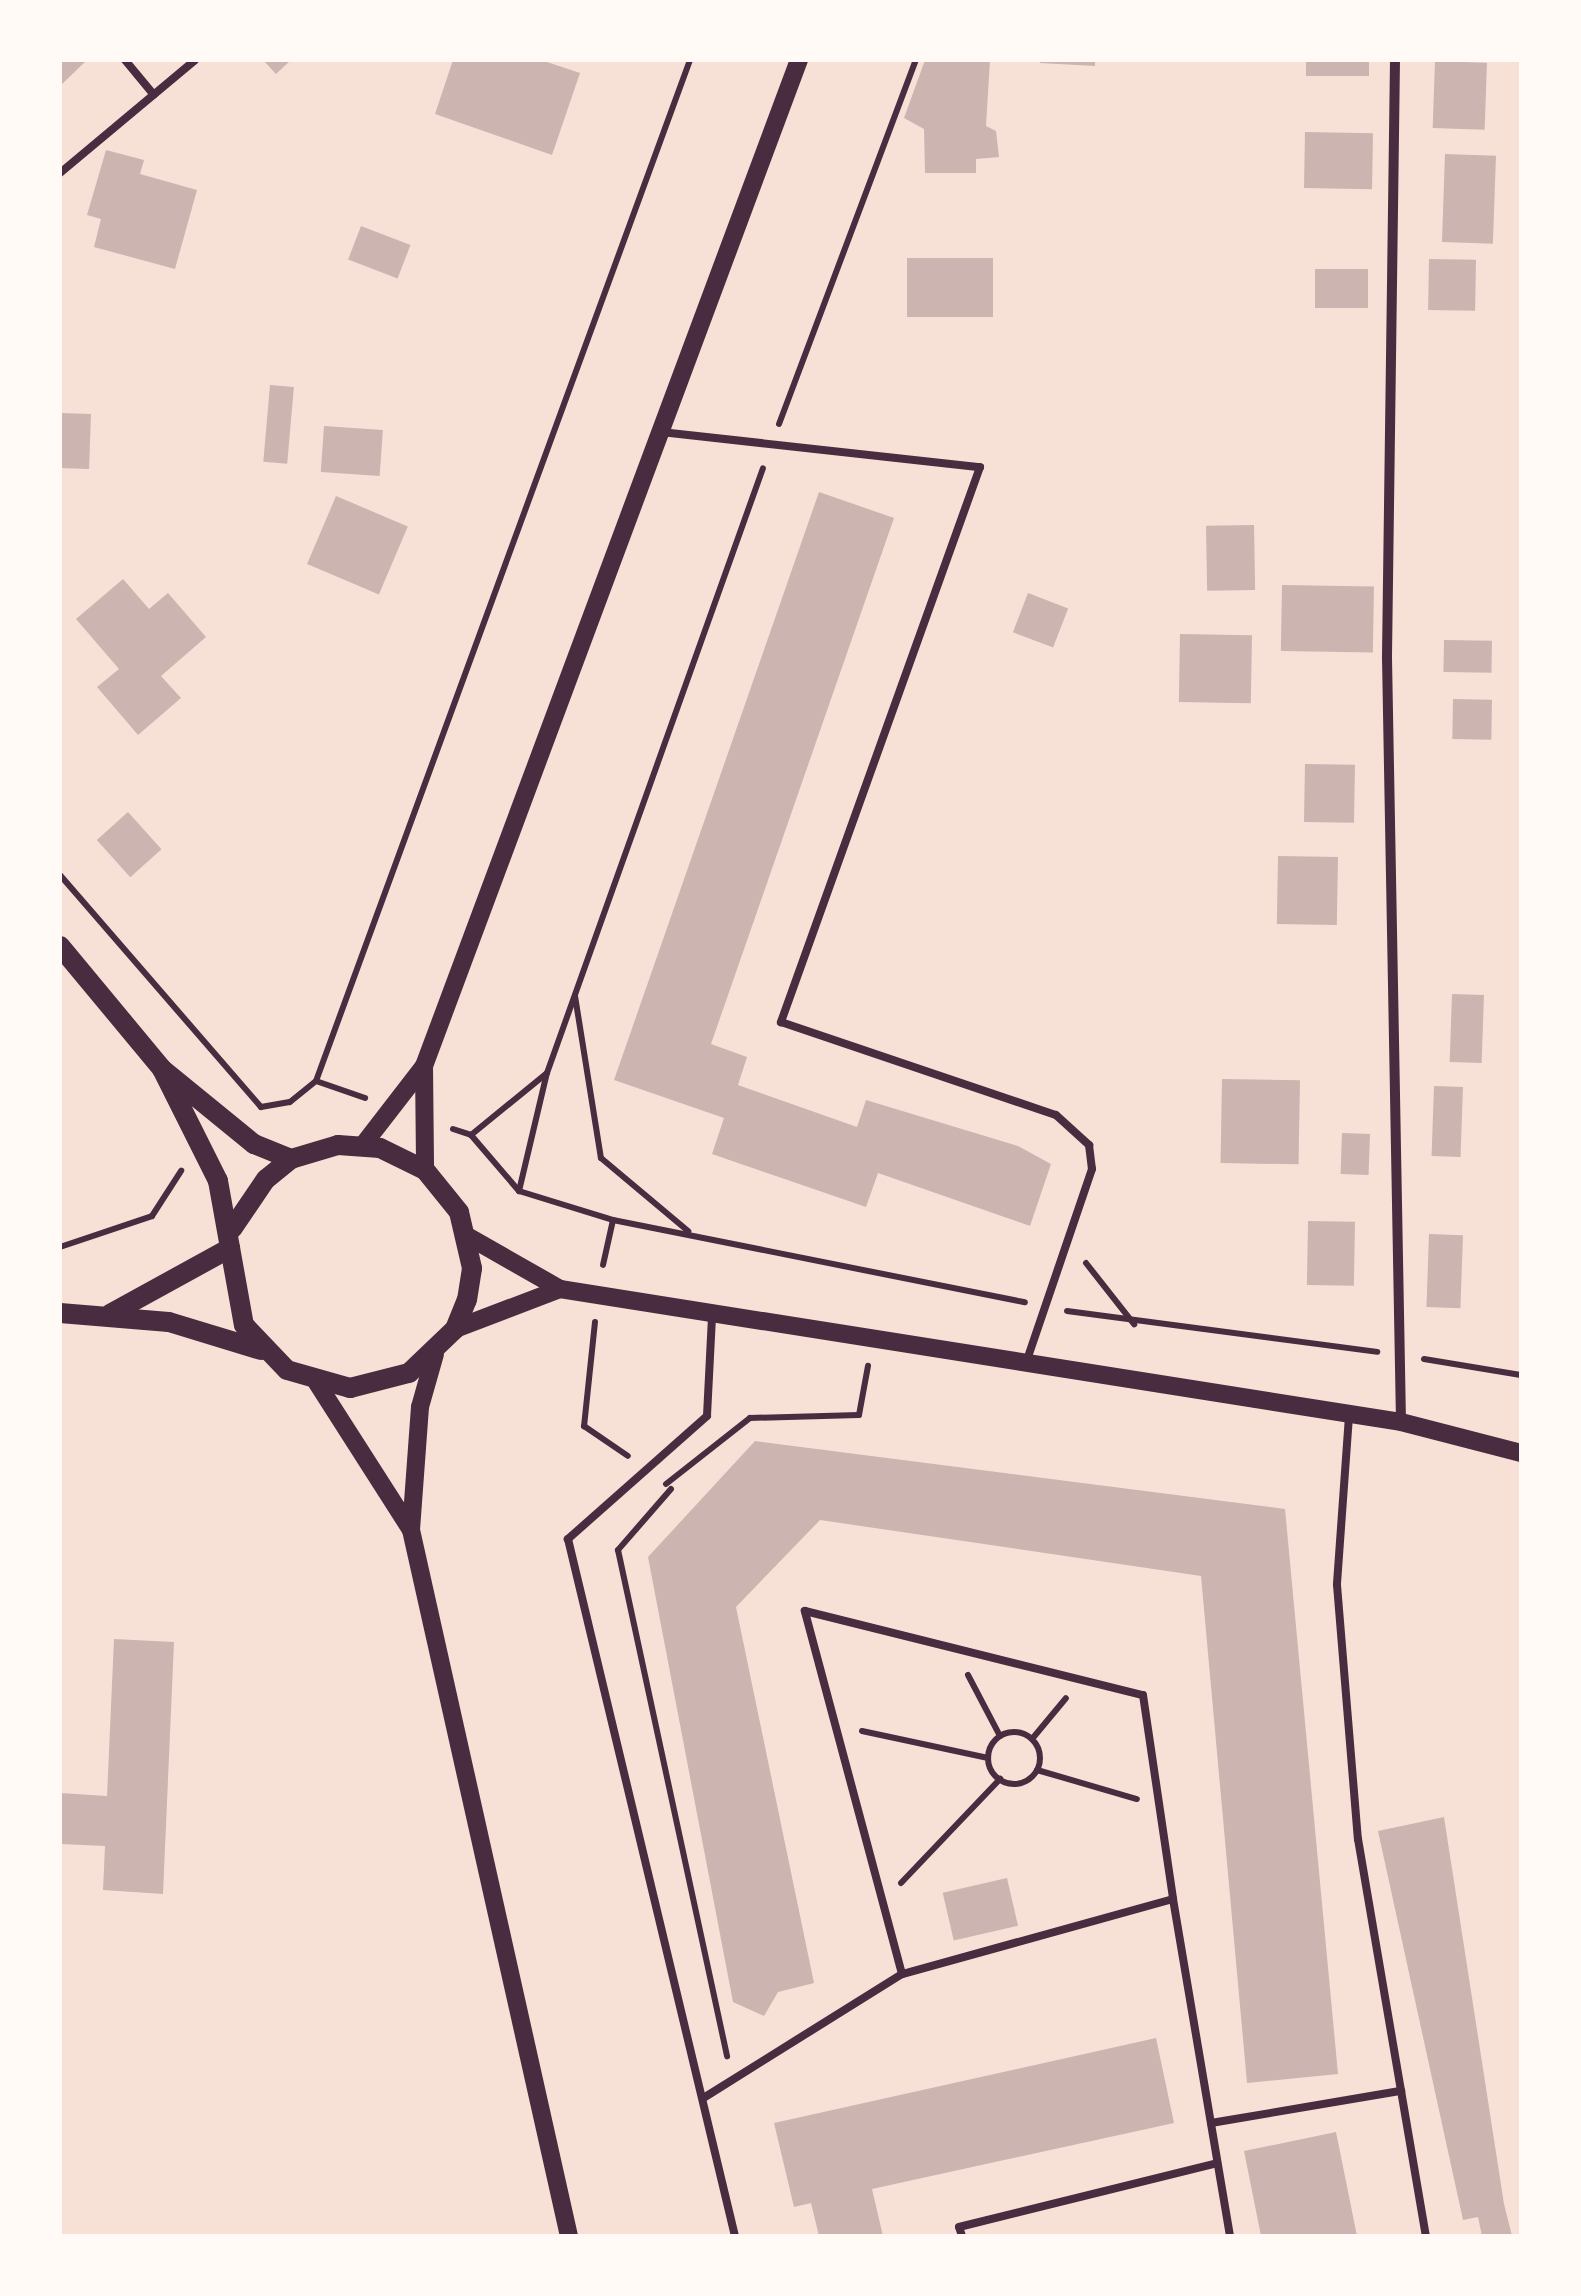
<!DOCTYPE html>
<style>
body{margin:0}
#map{position:relative;width:1581px;height:2296px;overflow:hidden;background:#f7e1d7;font-family:"IBM Plex Serif",serif}
div>[style]{position:absolute}
.building>*{inset:0;background:#ccb4b1;transform-origin:0 0}
.path>*{height:6px;margin:-3px;padding:0 3px;transform-origin:3px;border-radius:3px;background:#4a2c40}
.path>.ring{margin:-3px;padding:0;box-sizing:content-box;background:none;border:6px solid #4a2c40;border-radius:50%}
.service>*{height:8px;margin:-4px;padding:0 4px;transform-origin:4px;border-radius:4px;background:#4a2c40}
.minor>*{height:10px;margin:-5px;padding:0 5px;transform-origin:5px;border-radius:5px;background:#4a2c40}
.tertiary>*{height:18px;margin:-9px;padding:0 9px;transform-origin:9px;border-radius:9px;background:#4a2c40}
.secondary>*{height:20px;margin:-10px;padding:0 10px;transform-origin:10px;border-radius:10px;background:#4a2c40}
span{translate:-50% -50%;white-space:nowrap;text-align:center;line-height:1.15;-webkit-text-stroke:10px #fffaf5;paint-order:stroke}
.frame{position:absolute;inset:0;border:62px solid #fffaf5;pointer-events:none}
</style>
<div id="map">
<div class="building">
<div style="clip-path:polygon(60px 60px,87px 60px,60px 86px)"></div>
<div style="clip-path:polygon(263px 60px,291px 60px,276px 74px)"></div>
<div style="clip-path:polygon(453px 60px,541px 60px,580px 73px,552px 155px,435px 114px)"></div>
<div style="clip-path:polygon(925px 60px,990px 60px,986px 126px,996px 131px,999px 157px,976px 159px,976px 173px,925px 173px,924px 129px,904px 118px)"></div>
<div style="clip-path:polygon(1040px 60px,1095px 60px,1095px 66px,1040px 63px)"></div>
<div style="left:1306px;top:60px;width:63px;height:16px"></div>
<div style="left:1435px;top:61px;width:52px;height:67px;rotate:2deg"></div>
<div style="left:1305px;top:132px;width:68px;height:56px;rotate:1deg"></div>
<div style="clip-path:polygon(106px 150px,144px 160px,140px 174px,197px 190px,175px 269px,94px 247px,101px 219px,87px 215px)"></div>
<div style="left:1445px;top:154px;width:51px;height:88px;rotate:2deg"></div>
<div style="left:361px;top:226px;width:53px;height:36px;rotate:21deg"></div>
<div style="left:907px;top:258px;width:86px;height:59px"></div>
<div style="left:1429px;top:259px;width:47px;height:51px;rotate:1deg"></div>
<div style="left:1315px;top:269px;width:53px;height:39px"></div>
<div style="left:270px;top:385px;width:24px;height:77px;rotate:5deg"></div>
<div style="left:60px;top:413px;width:31px;height:55px;rotate:2deg"></div>
<div style="left:324px;top:426px;width:59px;height:46px;rotate:4deg"></div>
<div style="clip-path:polygon(819px 492px,894px 518px,711px 1044px,747px 1057px,738px 1085px,857px 1127px,866px 1100px,1018px 1146px,1051px 1164px,1030px 1226px,878px 1173px,866px 1207px,712px 1154px,724px 1118px,614px 1080px)"></div>
<div style="left:336px;top:496px;width:78px;height:74px;rotate:23deg"></div>
<div style="left:1254px;top:525px;width:65px;height:48px;rotate:89deg"></div>
<div style="clip-path:polygon(123px 579px,149px 609px,168px 593px,206px 637px,161px 676px,181px 698px,138px 735px,97px 687px,119px 669px,76px 619px)"></div>
<div style="left:1282px;top:585px;width:92px;height:66px;rotate:1deg"></div>
<div style="left:1028px;top:593px;width:43px;height:42px;rotate:21deg"></div>
<div style="left:1180px;top:634px;width:72px;height:68px;rotate:1deg"></div>
<div style="left:1444px;top:640px;width:48px;height:32px;rotate:1deg"></div>
<div style="left:1453px;top:699px;width:39px;height:40px;rotate:1deg"></div>
<div style="left:1305px;top:764px;width:50px;height:58px;rotate:1deg"></div>
<div style="left:128px;top:812px;width:50px;height:42px;rotate:48deg"></div>
<div style="left:1278px;top:856px;width:60px;height:68px;rotate:1deg"></div>
<div style="left:1452px;top:994px;width:32px;height:68px;rotate:2deg"></div>
<div style="left:1222px;top:1079px;width:78px;height:84px;rotate:1deg"></div>
<div style="left:1434px;top:1086px;width:29px;height:70px;rotate:2deg"></div>
<div style="left:1342px;top:1133px;width:28px;height:41px;rotate:2deg"></div>
<div style="left:1308px;top:1221px;width:47px;height:64px;rotate:1deg"></div>
<div style="left:1429px;top:1234px;width:34px;height:73px;rotate:2deg"></div>
<div style="clip-path:polygon(755px 1441px,1285px 1509px,1338px 2074px,1247px 2083px,1201px 1576px,820px 1520px,736px 1607px,814px 1983px,778px 1992px,764px 2016px,733px 2002px,648px 1557px)"></div>
<div style="clip-path:polygon(114px 1639px,174px 1642px,163px 1894px,103px 1890px,105px 1846px,60px 1844px,60px 1793px,107px 1796px)"></div>
<div style="clip-path:polygon(1444px 1817px,1504px 2204px,1512px 2236px,1482px 2236px,1478px 2217px,1463px 2220px,1378px 1831px)"></div>
<div style="left:1007px;top:1878px;width:49px;height:66px;rotate:77deg"></div>
<div style="clip-path:polygon(1156px 2038px,1174px 2123px,872px 2189px,883px 2236px,819px 2236px,811px 2203px,794px 2207px,774px 2123px)"></div>
<div style="clip-path:polygon(1336px 2132px,1357px 2236px,1261px 2236px,1244px 2151px)"></div>
</div>
<div class="path">
<div style="left:779px;top:424px;width:389px;rotate:-69.4deg"></div>
<div style="left:60px;top:875px;width:307px;rotate:49.1deg"></div>
<div style="left:261px;top:1107px;width:29px;rotate:-10deg"></div>
<div style="left:290px;top:1102px;width:33px;rotate:-39deg"></div>
<div style="left:316px;top:1081px;width:1087px;rotate:-69.88deg"></div>
<div style="left:575px;top:996px;width:164px;rotate:80.9deg"></div>
<div style="left:601px;top:1158px;width:114px;rotate:40deg"></div>
<div style="left:316px;top:1081px;width:52px;rotate:19.1deg"></div>
<div style="left:453px;top:1129px;width:19px;rotate:18deg"></div>
<div style="left:471px;top:1135px;width:74px;rotate:49.4deg"></div>
<div style="left:519px;top:1191px;width:98px;rotate:17.1deg"></div>
<div style="left:613px;top:1220px;width:46px;rotate:102.5deg"></div>
<div style="left:471px;top:1135px;width:98px;rotate:-39.2deg"></div>
<div style="left:519px;top:1191px;width:121px;rotate:-76.7deg"></div>
<div style="left:547px;top:1073px;width:642px;rotate:-70.35deg"></div>
<div style="left:613px;top:1220px;width:420px;rotate:11.3deg"></div>
<div style="left:60px;top:1247px;width:97px;rotate:-18.6deg"></div>
<div style="left:152px;top:1216px;width:54px;rotate:-57.2deg"></div>
<div style="left:1086px;top:1263px;width:78px;rotate:51.8deg"></div>
<div style="left:1067px;top:1311px;width:313px;rotate:7.5deg"></div>
<div style="left:595px;top:1322px;width:105px;rotate:96deg"></div>
<div style="left:584px;top:1426px;width:53px;rotate:34.3deg"></div>
<div style="left:1424px;top:1359px;width:98px;rotate:9.4deg"></div>
<div style="left:666px;top:1484px;width:107px;rotate:-38.2deg"></div>
<div style="left:750px;top:1418px;width:109px;rotate:-1.6deg"></div>
<div style="left:859px;top:1415px;width:50px;rotate:-79.6deg"></div>
<div style="left:671px;top:1489px;width:81px;rotate:131deg"></div>
<div style="left:618px;top:1550px;width:518px;rotate:77.84deg"></div>
<div style="left:968px;top:1675px;width:69px;rotate:62.3deg"></div>
<div style="left:862px;top:1731px;width:129px;rotate:12.1deg"></div>
<div class="ring" style="left:988px;top:1732px;width:46px;height:46px"></div>
<div style="left:1032px;top:1739px;width:53px;rotate:-50.3deg"></div>
<div style="left:1037px;top:1770px;width:104px;rotate:16.2deg"></div>
<div style="left:901px;top:1883px;width:144px;rotate:-46.4deg"></div>
</div>
<div class="service">
<div style="left:125px;top:60px;width:45px;rotate:50.4deg"></div>
<div style="left:60px;top:173px;width:176px;rotate:-39.9deg"></div>
<div style="left:661px;top:432px;width:321px;rotate:6.3deg"></div>
<div style="left:980px;top:467px;width:590px;rotate:109.73deg"></div>
<div style="left:781px;top:1022px;width:290px;rotate:18.7deg"></div>
<div style="left:1056px;top:1115px;width:45px;rotate:42.3deg"></div>
<div style="left:1089px;top:1145px;width:24px;rotate:83deg"></div>
<div style="left:1092px;top:1169px;width:205px;rotate:108.8deg"></div>
<div style="left:712px;top:1317px;width:99px;rotate:92.9deg"></div>
<div style="left:707px;top:1416px;width:186px;rotate:138.5deg"></div>
<div style="left:568px;top:1539px;width:717px;rotate:76.53deg"></div>
<div style="left:1349px;top:1416px;width:169px;rotate:94.1deg"></div>
<div style="left:1337px;top:1585px;width:255px;rotate:85.3deg"></div>
<div style="left:1358px;top:1839px;width:403px;rotate:80.3deg"></div>
<div style="left:1173px;top:1899px;width:342px;rotate:80.4deg"></div>
<div style="left:705px;top:2097px;width:232px;rotate:-32deg"></div>
<div style="left:902px;top:1974px;width:376px;rotate:-105deg"></div>
<div style="left:805px;top:1611px;width:348px;rotate:14deg"></div>
<div style="left:1143px;top:1695px;width:206px;rotate:81.6deg"></div>
<div style="left:1173px;top:1899px;width:281px;rotate:164.5deg"></div>
<div style="left:1211px;top:2123px;width:193px;rotate:-9.6deg"></div>
<div style="left:962px;top:2236px;width:9px;rotate:-108deg"></div>
<div style="left:959px;top:2227px;width:266px;rotate:-13.9deg"></div>
</div>
<div class="minor">
<div style="left:1395px;top:60px;width:598px;rotate:90.77deg"></div>
<div style="left:1387px;top:658px;width:764px;rotate:88.95deg"></div>
</div>
<div class="tertiary">
<div style="left:424px;top:1066px;width:104px;rotate:89.4deg"></div>
<div style="left:363px;top:1145px;width:100px;rotate:-52.3deg"></div>
<div style="left:424px;top:1066px;width:1074px;rotate:-69.56deg"></div>
<div style="left:469px;top:1237px;width:105px;rotate:29.7deg"></div>
<div style="left:560px;top:1289px;width:851px;rotate:8.99deg"></div>
<div style="left:1401px;top:1422px;width:124px;rotate:14.5deg"></div>
<div style="left:455px;top:1329px;width:112px;rotate:-20.9deg"></div>
<div style="left:435px;top:1354px;width:55px;rotate:105.8deg"></div>
<div style="left:420px;top:1407px;width:123px;rotate:94.2deg"></div>
<div style="left:411px;top:1530px;width:723px;rotate:77.39deg"></div>
<div style="left:317px;top:1383px;width:174px;rotate:57.4deg"></div>
</div>
<div class="secondary">
<div style="left:60px;top:946px;width:160px;rotate:50.3deg"></div>
<div style="left:162px;top:1069px;width:119px;rotate:39.2deg"></div>
<div style="left:254px;top:1144px;width:40px;rotate:22deg"></div>
<div style="left:162px;top:1069px;width:125px;rotate:63.4deg"></div>
<div style="left:218px;top:1181px;width:146px;rotate:79.8deg"></div>
<div style="left:244px;top:1325px;width:62px;rotate:46.3deg"></div>
<div style="left:287px;top:1370px;width:66px;rotate:15.9deg"></div>
<div style="left:350px;top:1388px;width:61px;rotate:-14.3deg"></div>
<div style="left:409px;top:1373px;width:64px;rotate:-43.7deg"></div>
<div style="left:455px;top:1329px;width:31px;rotate:-68deg"></div>
<div style="left:467px;top:1300px;width:32px;rotate:-81deg"></div>
<div style="left:472px;top:1268px;width:57px;rotate:-103.1deg"></div>
<div style="left:459px;top:1212px;width:54px;rotate:-129deg"></div>
<div style="left:425px;top:1170px;width:50px;rotate:-153.9deg"></div>
<div style="left:380px;top:1148px;width:42px;rotate:-175.9deg"></div>
<div style="left:338px;top:1145px;width:49px;rotate:163.4deg"></div>
<div style="left:291px;top:1159px;width:32px;rotate:141deg"></div>
<div style="left:266px;top:1179px;width:60px;rotate:124.2deg"></div>
<div style="left:60px;top:1313px;width:109px;rotate:4.7deg"></div>
<div style="left:169px;top:1322px;width:96px;rotate:16.9deg"></div>
<div style="left:110px;top:1314px;width:137px;rotate:-28.8deg"></div>
</div>
<div class="frame"></div>
</div>
